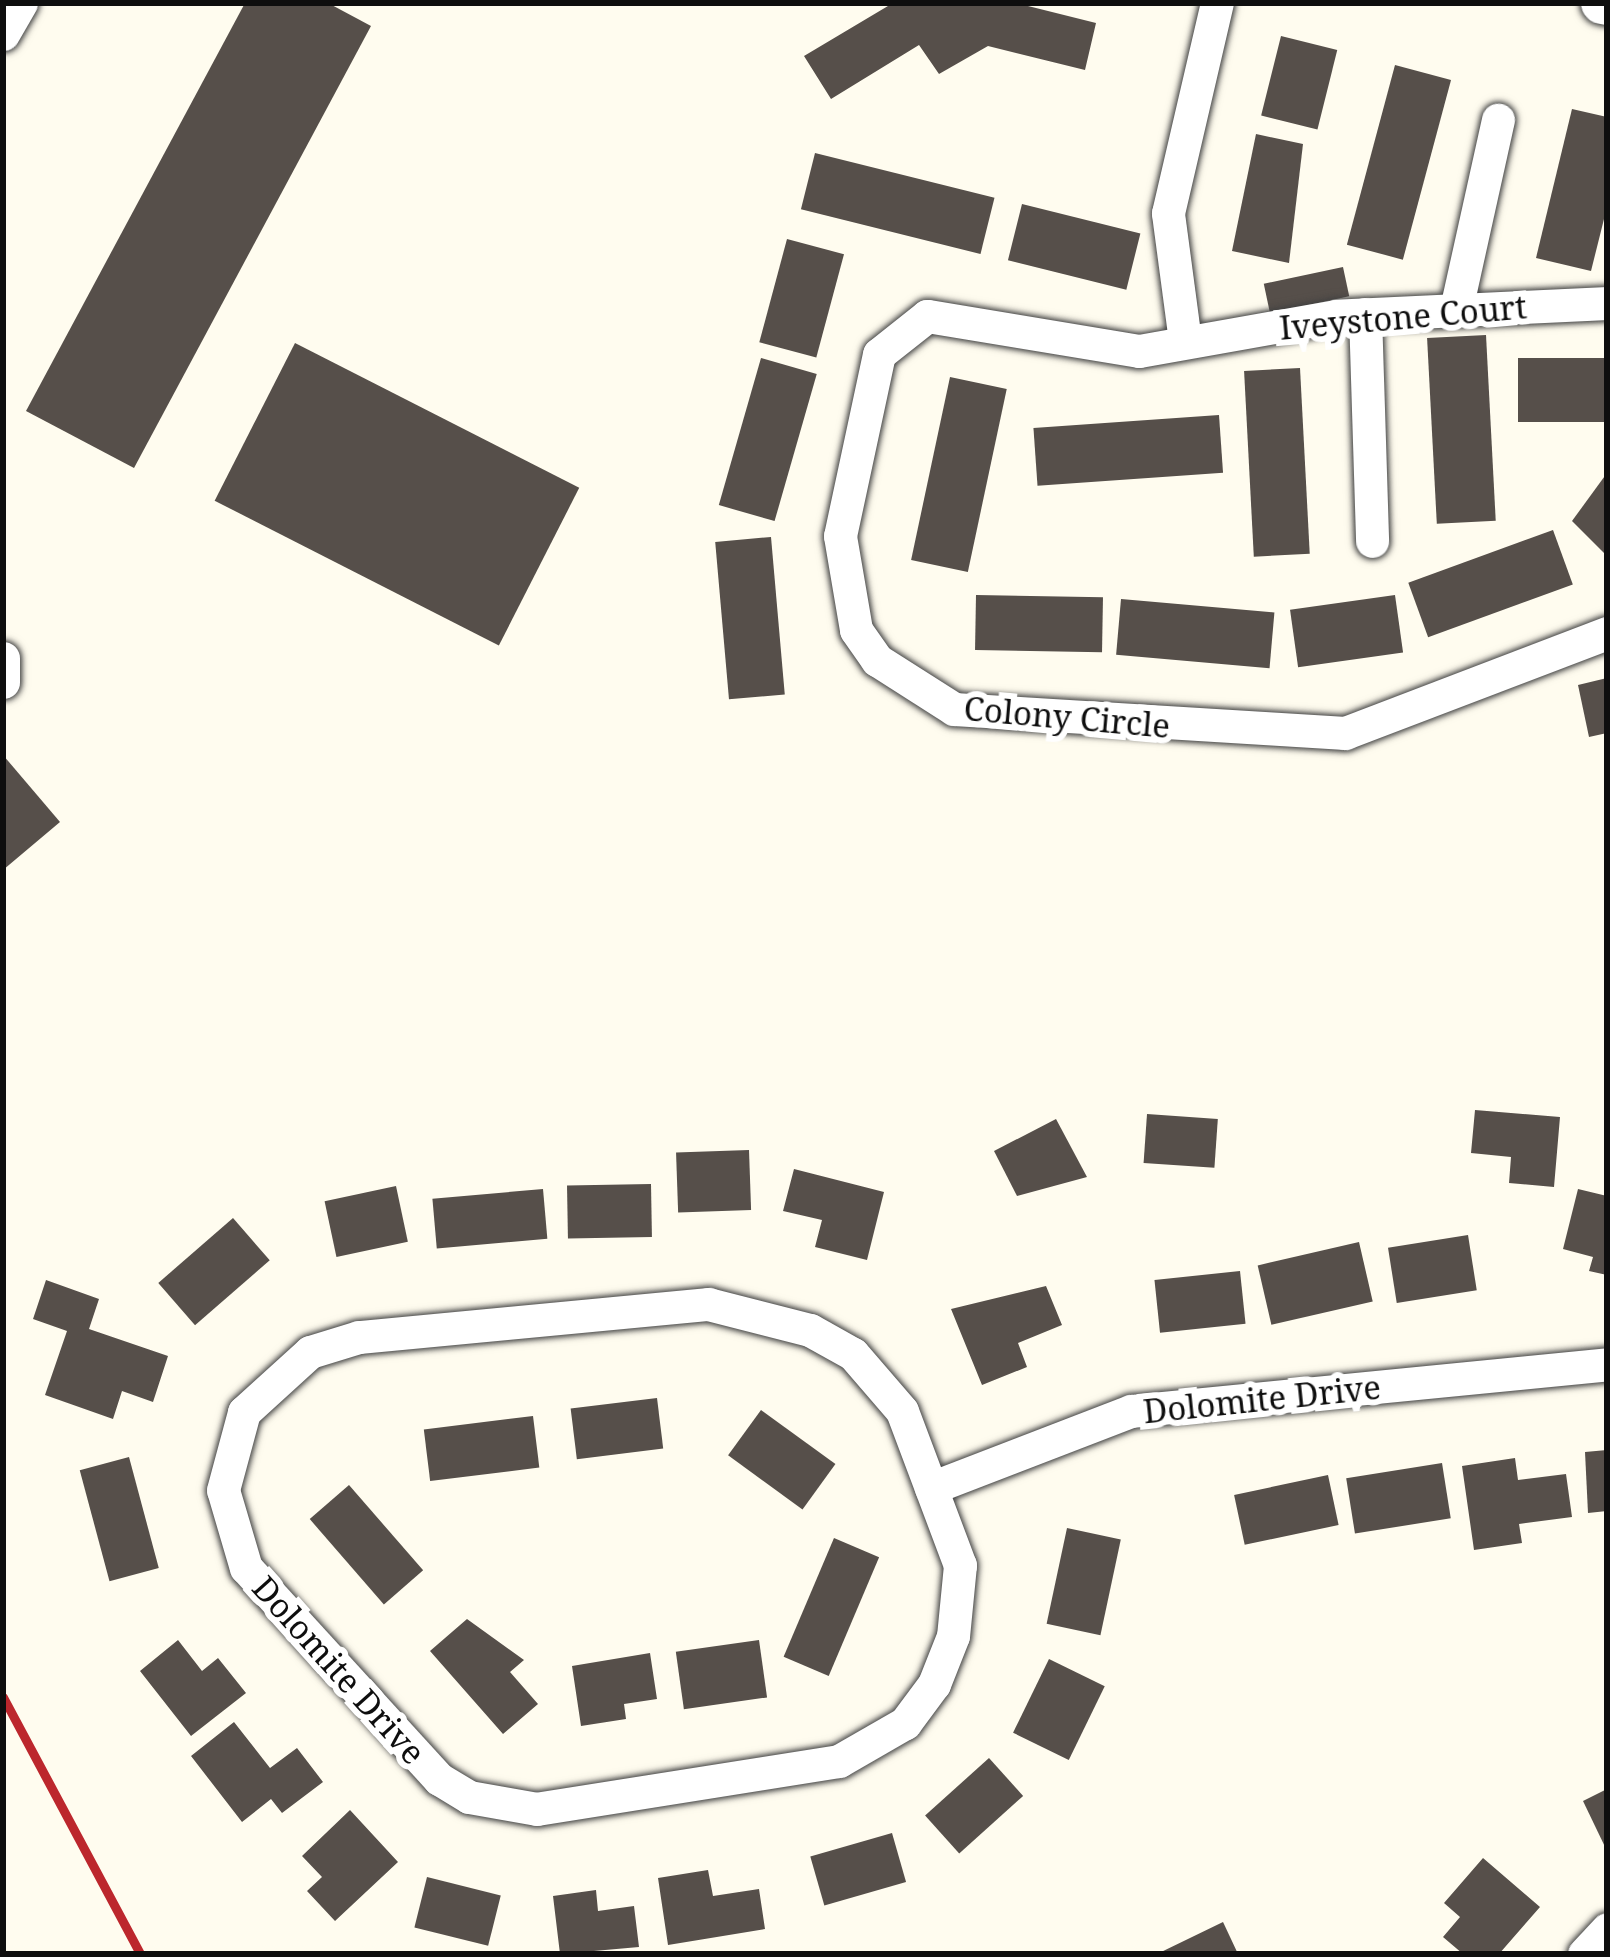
<!DOCTYPE html>
<style>
body{margin:0}
#map{position:relative;width:1610px;height:1957px;overflow:hidden;background:#fffcef;font-family:"Noto Serif",serif}
div>[style]{position:absolute}
.building>*{inset:0;background:#564f4a;transform-origin:0 0}
.roads{filter:drop-shadow(0 0 3px #414141) drop-shadow(0 0 3px #414141)}
.minor>*{height:33px;margin:-16.5px;padding:0 16.5px;transform-origin:16.5px;border-radius:16.5px;background:#fff}
.tertiary>*{height:42px;margin:-21px;padding:0 21px;transform-origin:21px;border-radius:21px;background:#fff}
.rail>*{height:9px;margin:-4.5px;padding:0 4.5px;transform-origin:4.5px;border-radius:4.5px;background:#bc272d}
span{translate:-50% -50%;white-space:nowrap;text-align:center;line-height:1.15;-webkit-text-stroke:12px #fff;paint-order:stroke}
.street-label{font-size:33px;color:#0e0e0e}
.frame{position:absolute;inset:0;border:6px solid #0e0e0e;pointer-events:none}
</style>
<div id="map">
<div class="building">
<div style="clip-path:polygon(245px 3px,328px 3px,371px 26px,134px 468px,26px 411px)"></div>
<div style="clip-path:polygon(893px 3px,1016px 3px,1096px 23px,1085px 70px,988px 46px,939px 74px,919px 45px,831px 99px,804px 56px)"></div>
<div style="left:1281px;top:36px;width:58px;height:82px;rotate:14deg"></div>
<div style="left:1395px;top:65px;width:58px;height:186px;rotate:15deg"></div>
<div style="clip-path:polygon(1572px 109px,1607px 117px,1607px 207px,1591px 271px,1536px 258px)"></div>
<div style="clip-path:polygon(1256px 134px,1303px 144px,1289px 263px,1232px 251px)"></div>
<div style="left:815px;top:153px;width:185px;height:58px;rotate:14deg"></div>
<div style="left:1022px;top:204px;width:122px;height:58px;rotate:14deg"></div>
<div style="left:787px;top:239px;width:59px;height:107px;rotate:15deg"></div>
<div style="left:1343px;top:267px;width:30px;height:81px;rotate:78deg"></div>
<div style="left:1486px;top:335px;width:186px;height:59px;rotate:87deg"></div>
<div style="left:295px;top:343px;width:319px;height:177px;rotate:27deg"></div>
<div style="left:761px;top:358px;width:58px;height:153px;rotate:16deg"></div>
<div style="left:1607px;top:358px;width:64px;height:89px;rotate:90deg"></div>
<div style="left:1300px;top:368px;width:186px;height:56px;rotate:87deg"></div>
<div style="left:950px;top:377px;width:58px;height:187px;rotate:12deg"></div>
<div style="left:1219px;top:415px;width:58px;height:186px;rotate:86deg"></div>
<div style="clip-path:polygon(1607px 473px,1607px 550px,1604px 553px,1572px 521px)"></div>
<div style="left:1553px;top:530px;width:58px;height:154px;rotate:70deg"></div>
<div style="left:771px;top:537px;width:158px;height:56px;rotate:85deg"></div>
<div style="left:976px;top:595px;width:127px;height:55px;rotate:1deg"></div>
<div style="left:1395px;top:595px;width:58px;height:106px;rotate:82deg"></div>
<div style="left:1121px;top:599px;width:154px;height:56px;rotate:5deg"></div>
<div style="clip-path:polygon(1607px 678px,1607px 733px,1589px 737px,1578px 685px)"></div>
<div style="clip-path:polygon(3px 755px,60px 822px,3px 870px)"></div>
<div style="clip-path:polygon(1475px 1110px,1560px 1117px,1554px 1187px,1509px 1183px,1511px 1157px,1471px 1153px)"></div>
<div style="left:1147px;top:1114px;width:71px;height:49px;rotate:4deg"></div>
<div style="clip-path:polygon(1056px 1119px,1087px 1177px,1017px 1196px,994px 1151px)"></div>
<div style="left:749px;top:1150px;width:60px;height:73px;rotate:88deg"></div>
<div style="clip-path:polygon(794px 1169px,884px 1192px,867px 1260px,815px 1247px,822px 1220px,783px 1211px)"></div>
<div style="left:651px;top:1184px;width:53px;height:84px;rotate:89deg"></div>
<div style="left:396px;top:1186px;width:57px;height:73px;rotate:78deg"></div>
<div style="left:543px;top:1189px;width:50px;height:111px;rotate:85deg"></div>
<div style="clip-path:polygon(1578px 1189px,1607px 1196px,1607px 1275px,1589px 1271px,1593px 1257px,1563px 1249px)"></div>
<div style="left:233px;top:1218px;width:56px;height:99px;rotate:49deg"></div>
<div style="left:1468px;top:1235px;width:56px;height:81px;rotate:81deg"></div>
<div style="left:1359px;top:1242px;width:61px;height:104px;rotate:77deg"></div>
<div style="left:1240px;top:1271px;width:53px;height:86px;rotate:84deg"></div>
<div style="clip-path:polygon(46px 1280px,99px 1299px,89px 1329px,168px 1356px,153px 1402px,122px 1391px,113px 1419px,45px 1395px,67px 1331px,33px 1319px)"></div>
<div style="clip-path:polygon(1046px 1286px,1062px 1325px,1018px 1343px,1027px 1367px,982px 1385px,951px 1309px)"></div>
<div style="left:657px;top:1398px;width:51px;height:87px;rotate:83deg"></div>
<div style="left:761px;top:1410px;width:92px;height:56px;rotate:36deg"></div>
<div style="left:533px;top:1416px;width:52px;height:110px;rotate:83deg"></div>
<div style="clip-path:polygon(1607px 1450px,1607px 1511px,1588px 1513px,1585px 1452px)"></div>
<div style="left:129px;top:1457px;width:115px;height:51px;rotate:75deg"></div>
<div style="clip-path:polygon(1515px 1458px,1518px 1480px,1566px 1474px,1572px 1517px,1519px 1524px,1522px 1543px,1474px 1550px,1462px 1466px)"></div>
<div style="left:1442px;top:1463px;width:56px;height:97px;rotate:81deg"></div>
<div style="left:1328px;top:1475px;width:51px;height:96px;rotate:78deg"></div>
<div style="left:349px;top:1485px;width:113px;height:52px;rotate:49deg"></div>
<div style="left:1067px;top:1528px;width:55px;height:98px;rotate:12deg"></div>
<div style="left:834px;top:1538px;width:49px;height:129px;rotate:23deg"></div>
<div style="clip-path:polygon(467px 1619px,524px 1660px,510px 1672px,538px 1704px,503px 1734px,430px 1651px)"></div>
<div style="clip-path:polygon(178px 1640px,202px 1671px,218px 1658px,246px 1693px,191px 1736px,140px 1671px)"></div>
<div style="left:759px;top:1640px;width:58px;height:84px;rotate:82deg"></div>
<div style="clip-path:polygon(650px 1653px,657px 1699px,624px 1704px,626px 1719px,581px 1726px,572px 1666px)"></div>
<div style="left:1049px;top:1659px;width:62px;height:82px;rotate:26deg"></div>
<div style="clip-path:polygon(234px 1722px,270px 1768px,297px 1748px,323px 1782px,282px 1813px,271px 1799px,242px 1822px,191px 1756px)"></div>
<div style="left:989px;top:1758px;width:51px;height:86px;rotate:48deg"></div>
<div style="clip-path:polygon(1607px 1789px,1607px 1851px,1583px 1801px)"></div>
<div style="clip-path:polygon(350px 1810px,398px 1862px,335px 1921px,307px 1891px,322px 1877px,302px 1856px)"></div>
<div style="left:892px;top:1833px;width:51px;height:85px;rotate:74deg"></div>
<div style="clip-path:polygon(1483px 1858px,1540px 1907px,1499px 1954px,1463px 1954px,1443px 1937px,1460px 1917px,1444px 1903px)"></div>
<div style="clip-path:polygon(708px 1870px,713px 1896px,759px 1889px,765px 1929px,668px 1945px,658px 1878px)"></div>
<div style="left:427px;top:1877px;width:76px;height:52px;rotate:14deg"></div>
<div style="clip-path:polygon(596px 1890px,598px 1911px,634px 1906px,639px 1947px,560px 1954px,553px 1896px)"></div>
<div style="clip-path:polygon(1223px 1922px,1238px 1954px,1157px 1954px)"></div>
</div>
<div class="roads">
<div class="minor">
<div style="left:3px;top:34px;width:36px;rotate:-60deg"></div>
<div style="left:1607px;top:303px;width:271px;rotate:177.3deg"></div>
<div style="left:1336px;top:316px;width:200px;rotate:169.9deg"></div>
<div style="left:1139px;top:351px;width:215px;rotate:-170.6deg"></div>
<div style="left:927px;top:316px;width:61px;rotate:141.6deg"></div>
<div style="left:879px;top:354px;width:186px;rotate:102.1deg"></div>
<div style="left:840px;top:536px;width:95px;rotate:80.3deg"></div>
<div style="left:856px;top:630px;width:37px;rotate:55deg"></div>
<div style="left:877px;top:660px;width:91px;rotate:32.5deg"></div>
<div style="left:954px;top:709px;width:392px;rotate:3.5deg"></div>
<div style="left:1345px;top:733px;width:280px;rotate:-20.9deg"></div>
<div style="left:1456px;top:309px;width:194px;rotate:-77.5deg"></div>
<div style="left:1365px;top:314px;width:227px;rotate:88.2deg"></div>
<div style="left:1185px;top:341px;width:129px;rotate:-97.6deg"></div>
<div style="left:1168px;top:213px;width:216px;rotate:-76.9deg"></div>
<div style="left:3px;top:658px;width:24px;rotate:90deg"></div>
<div style="left:708px;top:1304px;width:105px;rotate:14.3deg"></div>
<div style="left:810px;top:1330px;width:49px;rotate:29.2deg"></div>
<div style="left:853px;top:1354px;width:75px;rotate:49.3deg"></div>
<div style="left:902px;top:1411px;width:165px;rotate:69.4deg"></div>
<div style="left:960px;top:1565px;width:71px;rotate:95.6deg"></div>
<div style="left:953px;top:1636px;width:52px;rotate:111.6deg"></div>
<div style="left:934px;top:1684px;width:49px;rotate:126.6deg"></div>
<div style="left:905px;top:1723px;width:76px;rotate:150.1deg"></div>
<div style="left:839px;top:1761px;width:306px;rotate:171deg"></div>
<div style="left:537px;top:1809px;width:69px;rotate:-170deg"></div>
<div style="left:469px;top:1797px;width:35px;rotate:-149deg"></div>
<div style="left:439px;top:1779px;width:286px;rotate:-132.4deg"></div>
<div style="left:246px;top:1568px;width:81px;rotate:-106.4deg"></div>
<div style="left:223px;top:1490px;width:81px;rotate:-74.9deg"></div>
<div style="left:244px;top:1412px;width:89px;rotate:-42.3deg"></div>
<div style="left:310px;top:1352px;width:51px;rotate:-17deg"></div>
<div style="left:359px;top:1337px;width:351px;rotate:-5.4deg"></div>
<div style="left:931px;top:1488px;width:214px;rotate:-21.1deg"></div>
<div style="left:1131px;top:1411px;width:478px;rotate:-5.6deg"></div>
<div style="left:1584px;top:1954px;width:34px;rotate:-47deg"></div>
</div>
<div class="tertiary">
<div style="left:1602px;top:3px;width:5px;rotate:11deg"></div>
</div>
</div>
<div class="rail">
<div style="left:3px;top:1697px;width:291px;rotate:61.9deg"></div>
</div>
<div class="street-label">
<span style="left:1403px;top:317px;rotate:-5deg">Iveystone Court</span>
<span style="left:1067px;top:717px;rotate:5deg">Colony Circle</span>
<span style="left:1262px;top:1399px;rotate:-6deg">Dolomite Drive</span>
<span style="left:339px;top:1670px;rotate:48deg">Dolomite Drive</span>
</div>
<div class="frame"></div>
</div>
